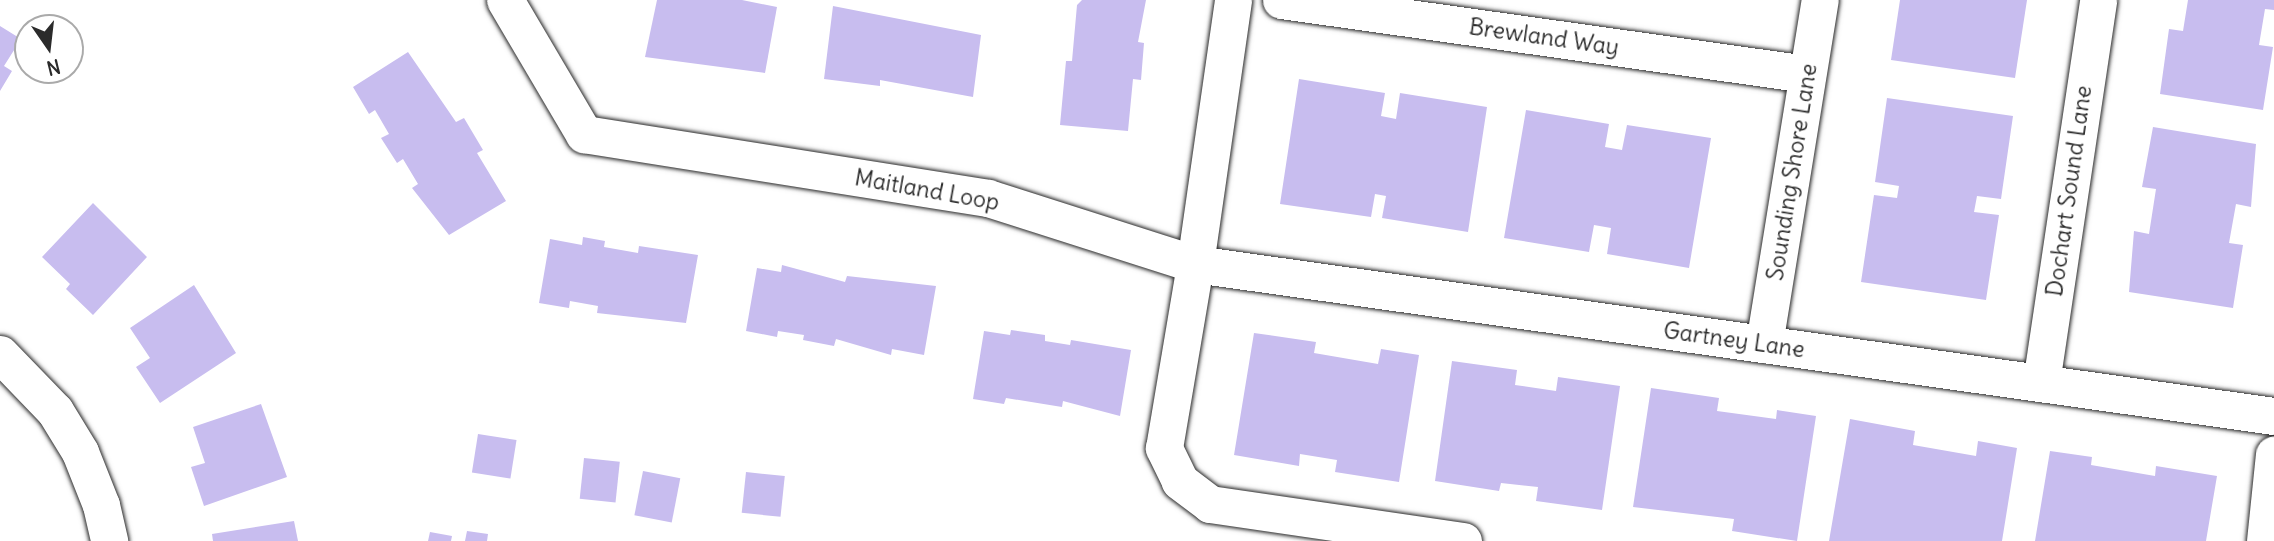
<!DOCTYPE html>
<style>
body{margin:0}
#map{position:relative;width:2274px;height:541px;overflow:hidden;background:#fff;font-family:Delius,sans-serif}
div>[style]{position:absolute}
.building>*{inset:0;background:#c8bdef;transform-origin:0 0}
.roads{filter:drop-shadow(0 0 2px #2b2b2b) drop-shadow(0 0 2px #2b2b2b)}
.minor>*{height:37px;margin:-18.5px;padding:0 18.5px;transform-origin:18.5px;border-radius:18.5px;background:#fff}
span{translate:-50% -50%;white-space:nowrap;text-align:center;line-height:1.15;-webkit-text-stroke:6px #fff;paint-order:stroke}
.street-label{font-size:23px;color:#2b2b2b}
.north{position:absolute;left:14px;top:14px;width:70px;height:70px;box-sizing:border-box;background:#fff;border:2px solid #aaa;border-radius:50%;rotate:166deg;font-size:19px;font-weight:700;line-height:28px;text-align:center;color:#2b2b2b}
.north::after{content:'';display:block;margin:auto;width:24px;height:32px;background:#2b2b2b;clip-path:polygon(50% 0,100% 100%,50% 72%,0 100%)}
</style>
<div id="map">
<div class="building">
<div style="clip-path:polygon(657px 0,742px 0,777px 7px,765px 73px,645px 57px)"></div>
<div style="clip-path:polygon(1082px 0,1146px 0,1138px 42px,1144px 43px,1141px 80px,1133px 79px,1128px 131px,1060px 125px,1066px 61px,1072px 61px,1077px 5px)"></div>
<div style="clip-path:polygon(1900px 0,2027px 0,2015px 78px,1891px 60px)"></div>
<div style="clip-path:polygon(2188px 0,2274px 0,2274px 10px,2265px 9px,2259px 45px,2273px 47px,2263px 110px,2160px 94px,2169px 29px,2183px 31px)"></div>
<div style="clip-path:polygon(833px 6px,981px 35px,973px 97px,880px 80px,880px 86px,824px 79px)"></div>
<div style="clip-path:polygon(0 26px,21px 39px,4px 66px,12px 71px,0 91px)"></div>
<div style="clip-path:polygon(408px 52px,456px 122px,464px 118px,483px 150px,477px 153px,506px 201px,449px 235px,412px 188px,418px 184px,403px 159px,397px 163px,381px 138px,389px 134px,375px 110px,369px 114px,353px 87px)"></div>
<div style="clip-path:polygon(1299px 79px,1385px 93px,1381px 116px,1396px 119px,1400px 93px,1487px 107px,1468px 232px,1382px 218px,1386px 196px,1375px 194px,1371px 217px,1280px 204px)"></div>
<div style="clip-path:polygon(1887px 98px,2013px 116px,2001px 199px,1977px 196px,1974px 212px,1999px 215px,1986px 300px,1861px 282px,1874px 195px,1897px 198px,1899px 186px,1875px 182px)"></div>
<div style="clip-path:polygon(1526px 110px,1609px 124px,1605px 147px,1622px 150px,1627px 125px,1711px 138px,1689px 268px,1607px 254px,1611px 228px,1594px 225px,1589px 252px,1504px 238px)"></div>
<div style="clip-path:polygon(2153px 127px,2256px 144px,2251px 207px,2236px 204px,2229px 243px,2243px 245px,2233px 308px,2129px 292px,2134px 231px,2149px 234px,2156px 189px,2142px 187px)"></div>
<div style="clip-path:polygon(93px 203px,147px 257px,93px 315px,66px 289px,70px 284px,42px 257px)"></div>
<div style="clip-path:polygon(583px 237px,605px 241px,604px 247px,638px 253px,639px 246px,698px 255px,686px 323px,597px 313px,598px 306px,570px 301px,569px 308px,539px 303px,550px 239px,582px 245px)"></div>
<div style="clip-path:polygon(782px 265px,845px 282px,847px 276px,936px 286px,924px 355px,892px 349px,891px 355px,836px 339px,834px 346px,803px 340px,804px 335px,778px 331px,777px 337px,746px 331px,757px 268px,781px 272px)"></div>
<div style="clip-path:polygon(194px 285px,236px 353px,160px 403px,136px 367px,150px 358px,130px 328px)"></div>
<div style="clip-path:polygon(1011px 330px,1045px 335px,1045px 341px,1070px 345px,1071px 340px,1131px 350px,1120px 416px,1063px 401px,1062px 407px,1006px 398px,1004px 404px,973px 399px,984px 331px,1010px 335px)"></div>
<div style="clip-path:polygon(1254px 333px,1316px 342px,1314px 353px,1378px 364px,1381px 349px,1419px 355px,1399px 482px,1335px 472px,1337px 460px,1300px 454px,1299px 466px,1234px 455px)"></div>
<div style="clip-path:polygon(1452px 361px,1517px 370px,1515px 385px,1556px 391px,1558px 377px,1620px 386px,1602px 510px,1536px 501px,1538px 487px,1501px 483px,1499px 491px,1435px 481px)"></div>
<div style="clip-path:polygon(1651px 388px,1719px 398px,1717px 411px,1776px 419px,1777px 410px,1816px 416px,1797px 541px,1732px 531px,1734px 519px,1633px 507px)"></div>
<div style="clip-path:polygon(261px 404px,287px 477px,204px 506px,191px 467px,205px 463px,193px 427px)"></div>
<div style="clip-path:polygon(1850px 419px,1915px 431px,1913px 445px,1976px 456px,1978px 441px,2017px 448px,2002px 541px,1829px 541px)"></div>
<div style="left:478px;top:434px;width:39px;height:39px;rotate:9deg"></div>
<div style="clip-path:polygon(2050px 451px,2092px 457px,2091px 465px,2155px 476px,2156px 466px,2217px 476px,2206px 541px,2035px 541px)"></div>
<div style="left:584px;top:458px;width:36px;height:41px;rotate:6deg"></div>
<div style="left:643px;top:471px;width:38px;height:45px;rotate:11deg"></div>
<div style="left:746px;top:472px;width:39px;height:41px;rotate:6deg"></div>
<div style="clip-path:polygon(294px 521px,298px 541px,213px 541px,212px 534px)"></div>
<div style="clip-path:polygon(467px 531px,488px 534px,487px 541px,465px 541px)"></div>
<div style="clip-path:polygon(430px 532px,452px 536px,451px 541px,428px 541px)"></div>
</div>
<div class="roads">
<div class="minor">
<div style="left:505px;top:0;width:156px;rotate:59.5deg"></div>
<div style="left:584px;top:134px;width:409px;rotate:9deg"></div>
<div style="left:988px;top:198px;width:217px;rotate:17.7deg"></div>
<div style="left:1195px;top:264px;width:267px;rotate:-81.8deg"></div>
<div style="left:1281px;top:0;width:531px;rotate:8.01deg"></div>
<div style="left:1764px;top:344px;width:349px;rotate:-80.8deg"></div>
<div style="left:0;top:354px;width:79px;rotate:46deg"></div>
<div style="left:55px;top:411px;width:48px;rotate:58.6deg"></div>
<div style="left:80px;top:452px;width:57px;rotate:68.4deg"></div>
<div style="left:101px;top:505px;width:37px;rotate:77deg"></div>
<div style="left:2041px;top:383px;width:387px;rotate:-81.5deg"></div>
<div style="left:1463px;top:541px;width:256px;rotate:-171.7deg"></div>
<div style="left:1210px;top:504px;width:38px;rotate:-143deg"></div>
<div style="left:1180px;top:481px;width:37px;rotate:-116deg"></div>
<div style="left:1164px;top:448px;width:187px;rotate:-80.4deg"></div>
<div style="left:1195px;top:264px;width:1090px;rotate:8.02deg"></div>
<div style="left:2265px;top:541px;width:87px;rotate:-84.1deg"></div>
</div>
</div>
<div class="street-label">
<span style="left:1544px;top:37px;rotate:8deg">Brewland Way</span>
<span style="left:1792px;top:172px;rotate:-81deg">Sounding Shore Lane</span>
<span style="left:927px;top:190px;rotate:10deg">Maitland Loop</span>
<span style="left:2069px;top:191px;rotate:-82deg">Dochart Sound Lane</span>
<span style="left:1734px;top:340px;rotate:8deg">Gartney Lane</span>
</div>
<div class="north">N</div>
</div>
